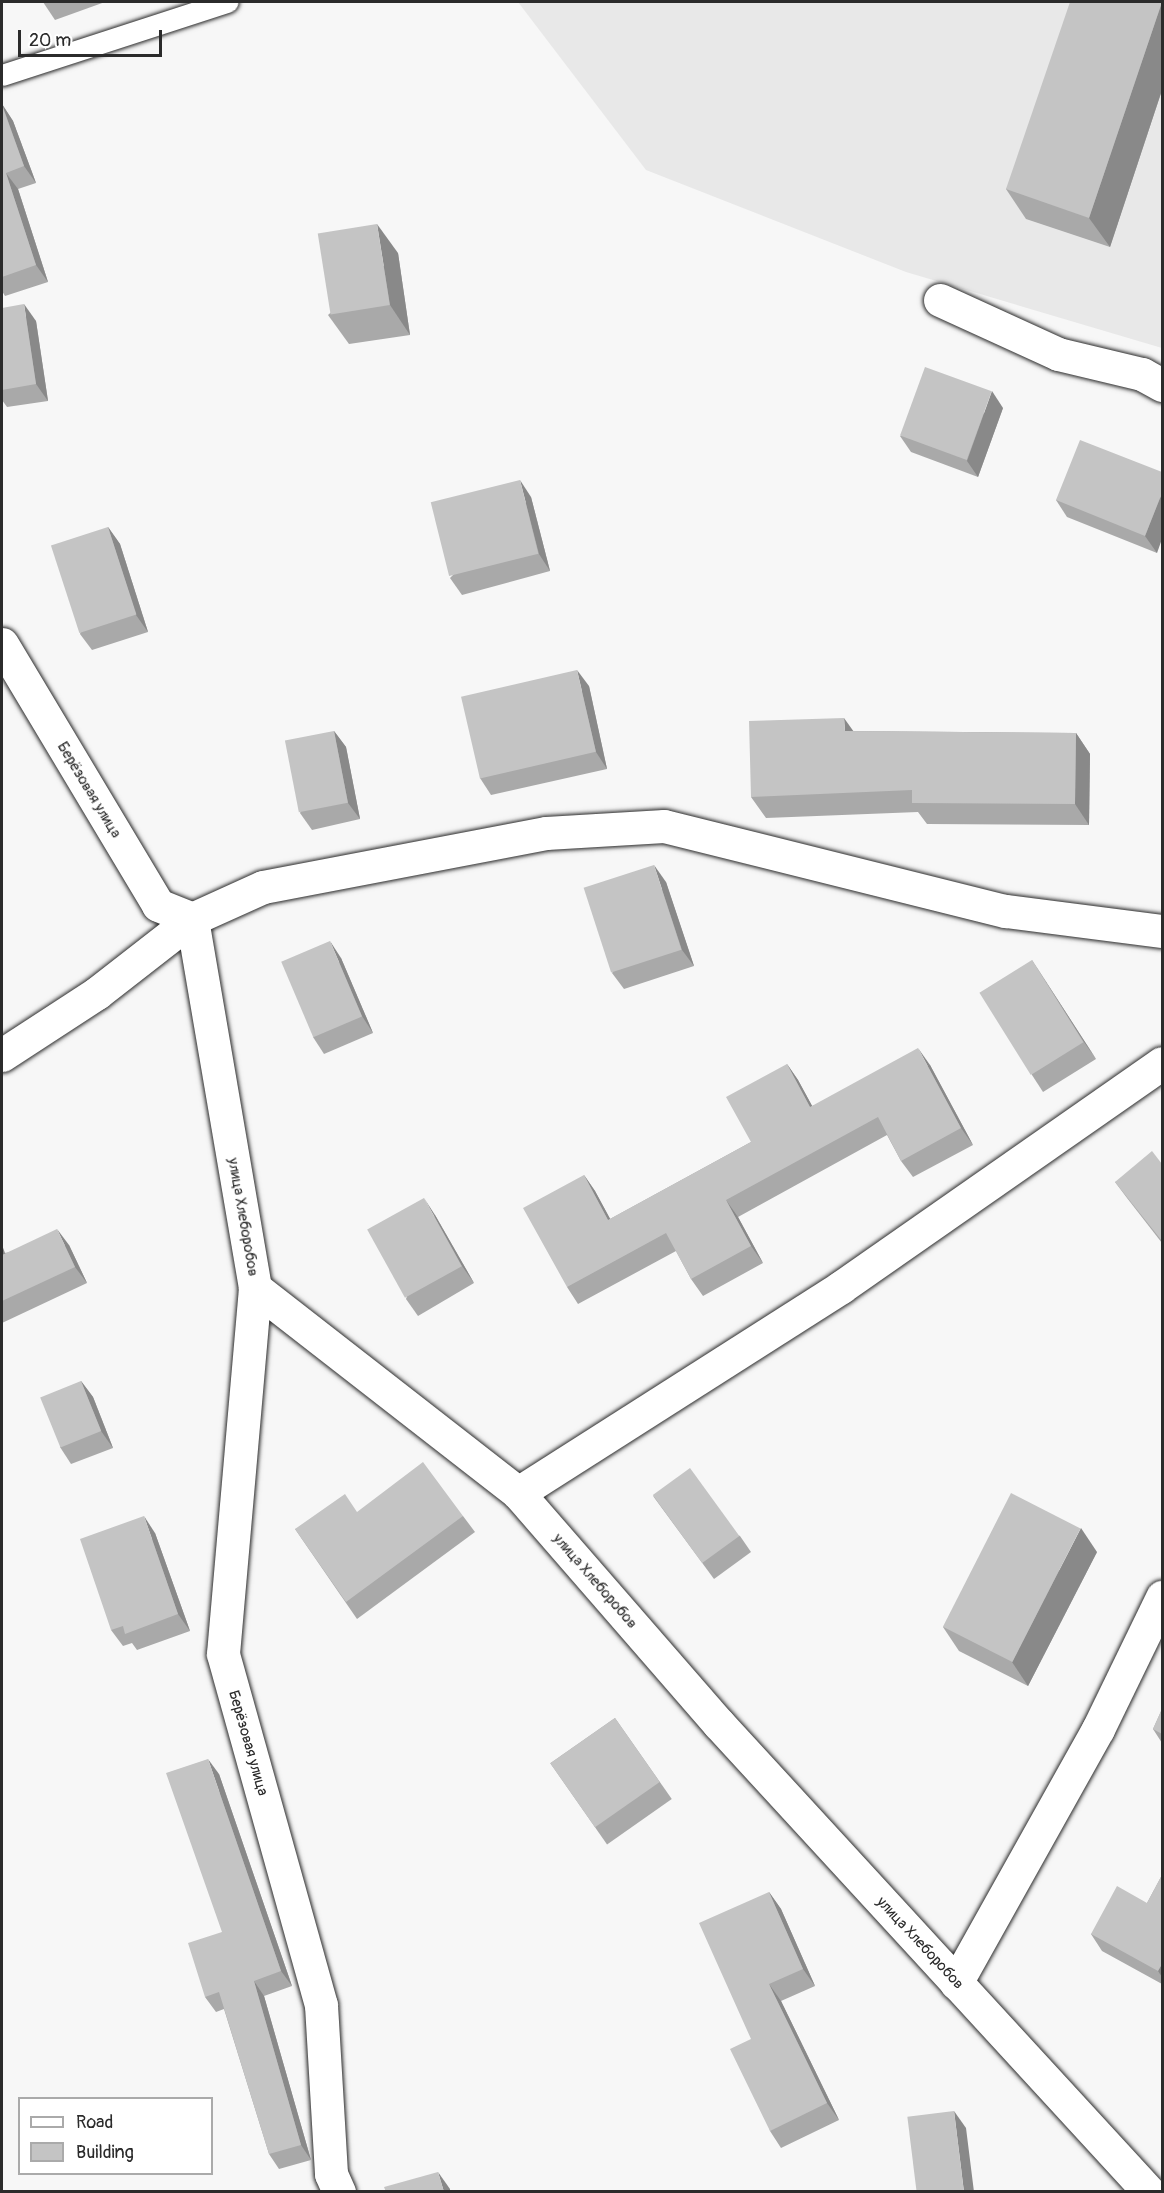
<!DOCTYPE html>
<meta charset="utf-8">
<style>
body{margin:0}
#map{position:relative;width:1164px;height:2193px;overflow:hidden;background:#f7f7f7;font-family:Pangolin,sans-serif}
div>[style]{position:absolute}
.built>*{inset:0;background:#e8e8e8}
.roads{filter:drop-shadow(0 0 2px #2b2b2b) drop-shadow(0 0 2px #2b2b2b)}
.lane>*{height:21px;margin:-10.5px;padding:0 10.5px;transform-origin:10.5px;border-radius:10.5px;background:#fff}
.street>*{height:33px;margin:-16.5px;padding:0 16.5px;transform-origin:16.5px;border-radius:16.5px;background:#fff}
.wall>*{inset:0;background:#a9a9a9;transform-origin:0 0}
.shaded-wall>*{inset:0;background:#898989}
.building>*{inset:0;background:#c4c4c4;transform-origin:0 0}
span{translate:-50% -50%;white-space:nowrap;text-align:center;line-height:1.15;-webkit-text-stroke:5px #fff;paint-order:stroke}
.street-label{font-size:15px;color:#2b2b2b}
.frame{position:absolute;inset:0;border:3px solid #2b2b2b;pointer-events:none}
.legend{position:absolute;left:18px;top:2097px;width:195px;height:78px;box-sizing:border-box;background:#fff;border:2px solid #aaa;margin:0;padding:8px 10px;list-style:none;font-size:18px;color:#2b2b2b}
.legend li{display:flex;align-items:center;gap:12px;height:30px}
.legend b{width:30px;border:2px solid #aaa}
.scale{position:absolute;left:18px;top:30px;width:144px;height:27px;box-sizing:border-box;border:3px solid #2b2b2b;border-top:0;padding-left:8px;font-size:18px;line-height:21px;white-space:nowrap;color:#2b2b2b;-webkit-text-stroke:4px #fff;paint-order:stroke}
</style>
<div id="map">
<div class="built">
<div style="clip-path:polygon(518px 2px,1162px 2px,1162px 348px,906px 272px,646px 170px)"></div>
</div>
<div class="roads">
<div class="lane">
<div style="left:2px;top:75px;width:237px;rotate:-18deg"></div>
</div>
<div class="street">
<div style="left:940px;top:300px;width:130px;rotate:24.6deg"></div>
<div style="left:1058px;top:354px;width:86px;rotate:13.4deg"></div>
<div style="left:1142px;top:374px;width:23px;rotate:29deg"></div>
<div style="left:2px;top:644px;width:304px;rotate:59.1deg"></div>
<div style="left:158px;top:905px;width:37px;rotate:22deg"></div>
<div style="left:192px;top:919px;width:374px;rotate:80.3deg"></div>
<div style="left:255px;top:1288px;width:333px;rotate:37.9deg"></div>
<div style="left:518px;top:1493px;width:305px;rotate:49deg"></div>
<div style="left:718px;top:1723px;width:637px;rotate:47.42deg"></div>
<div style="left:2px;top:1055px;width:113px;rotate:-33.1deg"></div>
<div style="left:97px;top:993px;width:120px;rotate:-37.9deg"></div>
<div style="left:192px;top:919px;width:78px;rotate:-24.3deg"></div>
<div style="left:263px;top:887px;width:288px;rotate:-10.8deg"></div>
<div style="left:546px;top:833px;width:118px;rotate:-3.4deg"></div>
<div style="left:664px;top:826px;width:352px;rotate:14deg"></div>
<div style="left:1006px;top:911px;width:157px;rotate:7.3deg"></div>
<div style="left:255px;top:1288px;width:367px;rotate:95deg"></div>
<div style="left:223px;top:1654px;width:364px;rotate:74.4deg"></div>
<div style="left:321px;top:2005px;width:169px;rotate:86.6deg"></div>
<div style="left:331px;top:2174px;width:20px;rotate:66deg"></div>
<div style="left:518px;top:1493px;width:383px;rotate:-32.5deg"></div>
<div style="left:841px;top:1287px;width:391px;rotate:-34.9deg"></div>
<div style="left:956px;top:1983px;width:291px;rotate:-60.8deg"></div>
<div style="left:1098px;top:1729px;width:147px;rotate:-64.1deg"></div>
</div>
</div>
<div class="wall">
<div style="clip-path:polygon(43px 2px,105px 2px,55px 20px)"></div>
<div style="clip-path:polygon(1162px 2px,1162px 90px,1110px 247px,1026px 219px,1006px 189px)"></div>
<div style="clip-path:polygon(2px 104px,13px 121px,36px 183px,18px 189px,48px 282px,5px 296px,2px 291px)"></div>
<div style="clip-path:polygon(398px 253px,410px 335px,349px 344px,328px 315px)"></div>
<div style="clip-path:polygon(2px 308px,36px 321px,48px 401px,7px 407px,2px 400px)"></div>
<div style="clip-path:polygon(1003px 408px,978px 477px,911px 452px,900px 436px)"></div>
<div style="clip-path:polygon(1162px 472px,1157px 553px,1067px 517px,1056px 500px)"></div>
<div style="clip-path:polygon(531px 497px,550px 571px,462px 595px,450px 578px)"></div>
<div style="clip-path:polygon(108px 527px,120px 544px,148px 632px,92px 650px,80px 634px)"></div>
<div style="clip-path:polygon(589px 686px,607px 769px,491px 795px,480px 778px)"></div>
<div style="clip-path:polygon(334px 731px,346px 747px,360px 819px,312px 830px,300px 813px)"></div>
<div style="clip-path:polygon(854px 731px,1076px 733px,1090px 754px,1089px 825px,927px 824px,918px 812px,766px 818px,751px 797px)"></div>
<div style="clip-path:polygon(666px 882px,694px 966px,624px 989px,612px 973px)"></div>
<div style="clip-path:polygon(341px 958px,373px 1033px,324px 1054px,313px 1037px)"></div>
<div style="clip-path:polygon(1032px 960px,1096px 1059px,1043px 1092px,1032px 1075px)"></div>
<div style="clip-path:polygon(787px 1064px,798px 1080px,812px 1106px,930px 1065px,973px 1145px,913px 1177px,901px 1161px,887px 1135px,738px 1217px,763px 1263px,703px 1296px,691px 1279px,676px 1251px,578px 1304px,567px 1287px,584px 1175px,595px 1191px,610px 1219px,751px 1142px)"></div>
<div style="clip-path:polygon(1162px 1164px,1162px 1243px,1127px 1198px,1115px 1182px)"></div>
<div style="clip-path:polygon(435px 1215px,474px 1283px,418px 1316px,406px 1299px)"></div>
<div style="clip-path:polygon(2px 1245px,4px 1253px,69px 1245px,87px 1283px,2px 1323px)"></div>
<div style="clip-path:polygon(81px 1381px,93px 1397px,113px 1448px,71px 1464px,60px 1447px)"></div>
<div style="clip-path:polygon(653px 1496px,740px 1536px,751px 1552px,714px 1579px)"></div>
<div style="clip-path:polygon(357px 1512px,463px 1516px,475px 1532px,357px 1619px,295px 1529px)"></div>
<div style="clip-path:polygon(155px 1533px,190px 1631px,137px 1650px,132px 1643px,123px 1646px,111px 1630px)"></div>
<div style="clip-path:polygon(1097px 1552px,1028px 1686px,959px 1651px,943px 1627px)"></div>
<div style="clip-path:polygon(1162px 1709px,1162px 1743px,1153px 1729px)"></div>
<div style="left:615px;top:1718px;width:99px;height:79px;rotate:55deg"></div>
<div style="clip-path:polygon(219px 1774px,292px 1986px,264px 1996px,311px 2160px,279px 2169px,269px 2154px,224px 2009px,216px 2012px,205px 1997px,222px 1932px)"></div>
<div style="clip-path:polygon(1162px 1875px,1162px 1984px,1102px 1951px,1091px 1934px,1147px 1903px)"></div>
<div style="clip-path:polygon(769px 1892px,781px 1909px,815px 1986px,781px 2001px,839px 2120px,781px 2148px,770px 2131px,751px 2039px)"></div>
</div>
<div class="shaded-wall">
<div style="clip-path:polygon(1162px 2px,1162px 90px,1110px 247px,1089px 218px)"></div>
<div style="clip-path:polygon(2px 104px,13px 121px,36px 183px,24px 166px)"></div>
<div style="clip-path:polygon(6px 173px,18px 189px,48px 282px,36px 265px)"></div>
<div style="clip-path:polygon(377px 224px,398px 253px,410px 335px,390px 305px)"></div>
<div style="clip-path:polygon(24px 304px,36px 321px,48px 401px,36px 384px)"></div>
<div style="clip-path:polygon(992px 391px,1003px 408px,978px 477px,967px 461px)"></div>
<div style="clip-path:polygon(520px 480px,531px 497px,550px 571px,539px 554px)"></div>
<div style="clip-path:polygon(1162px 493px,1162px 539px,1157px 553px,1145px 536px)"></div>
<div style="clip-path:polygon(108px 527px,120px 544px,148px 632px,136px 615px)"></div>
<div style="clip-path:polygon(577px 670px,589px 686px,607px 769px,596px 752px)"></div>
<div style="clip-path:polygon(844px 718px,859px 739px,845px 731px)"></div>
<div style="clip-path:polygon(334px 731px,346px 747px,360px 819px,348px 803px)"></div>
<div style="clip-path:polygon(1076px 733px,1090px 754px,1089px 825px,1075px 804px)"></div>
<div style="clip-path:polygon(654px 865px,666px 882px,694px 966px,682px 950px)"></div>
<div style="clip-path:polygon(330px 941px,341px 958px,373px 1033px,362px 1016px)"></div>
<div style="clip-path:polygon(1032px 960px,1043px 977px,1096px 1059px,1084px 1042px)"></div>
<div style="clip-path:polygon(918px 1048px,930px 1065px,973px 1145px,961px 1128px)"></div>
<div style="clip-path:polygon(787px 1064px,798px 1080px,822px 1124px,810px 1107px)"></div>
<div style="clip-path:polygon(584px 1175px,595px 1191px,620px 1237px,608px 1220px)"></div>
<div style="clip-path:polygon(424px 1198px,435px 1215px,474px 1283px,462px 1266px)"></div>
<div style="clip-path:polygon(726px 1200px,738px 1217px,763px 1263px,751px 1246px)"></div>
<div style="clip-path:polygon(57px 1229px,69px 1245px,87px 1283px,75px 1267px)"></div>
<div style="clip-path:polygon(2px 1245px,12px 1272px,2px 1257px)"></div>
<div style="clip-path:polygon(81px 1381px,93px 1397px,113px 1448px,101px 1431px)"></div>
<div style="clip-path:polygon(144px 1516px,155px 1533px,190px 1631px,178px 1614px)"></div>
<div style="clip-path:polygon(1081px 1528px,1097px 1552px,1028px 1686px,1012px 1662px)"></div>
<div style="clip-path:polygon(208px 1759px,219px 1774px,292px 1986px,281px 1971px)"></div>
<div style="clip-path:polygon(769px 1892px,781px 1909px,815px 1986px,803px 1969px)"></div>
<div style="clip-path:polygon(1162px 1964px,1162px 1977px,1158px 1971px)"></div>
<div style="clip-path:polygon(254px 1981px,264px 1996px,311px 2160px,301px 2145px)"></div>
<div style="clip-path:polygon(769px 1984px,781px 2001px,839px 2120px,827px 2103px)"></div>
<div style="clip-path:polygon(954px 2111px,966px 2128px,974px 2192px,964px 2192px)"></div>
<div style="clip-path:polygon(438px 2172px,450px 2189px,450px 2192px,444px 2192px)"></div>
</div>
<div class="building">
<div style="clip-path:polygon(1070px 2px,1162px 2px,1089px 218px,1006px 189px)"></div>
<div style="clip-path:polygon(2px 105px,24px 166px,6px 173px,36px 265px,2px 277px)"></div>
<div style="left:377px;top:224px;width:82px;height:60px;rotate:81deg"></div>
<div style="clip-path:polygon(24px 304px,36px 384px,2px 390px,2px 308px)"></div>
<div style="left:925px;top:367px;width:71px;height:73px;rotate:20deg"></div>
<div style="clip-path:polygon(1080px 440px,1162px 472px,1162px 493px,1145px 536px,1056px 500px)"></div>
<div style="left:520px;top:480px;width:76px;height:92px;rotate:76deg"></div>
<div style="left:108px;top:527px;width:92px;height:60px;rotate:72deg"></div>
<div style="left:577px;top:670px;width:84px;height:119px;rotate:77deg"></div>
<div style="clip-path:polygon(844px 718px,845px 731px,1076px 733px,1075px 804px,912px 803px,912px 790px,751px 797px,749px 721px)"></div>
<div style="left:334px;top:731px;width:73px;height:50px;rotate:79deg"></div>
<div style="left:654px;top:865px;width:89px;height:74px;rotate:72deg"></div>
<div style="left:330px;top:941px;width:82px;height:53px;rotate:67deg"></div>
<div style="left:1032px;top:960px;width:97px;height:62px;rotate:58deg"></div>
<div style="clip-path:polygon(918px 1048px,961px 1128px,901px 1161px,878px 1117px,726px 1200px,751px 1246px,691px 1279px,666px 1233px,567px 1287px,523px 1208px,584px 1175px,608px 1220px,751px 1142px,726px 1097px,787px 1064px,810px 1107px)"></div>
<div style="clip-path:polygon(1152px 1151px,1162px 1164px,1162px 1241px,1115px 1182px)"></div>
<div style="left:424px;top:1198px;width:78px;height:65px;rotate:61deg"></div>
<div style="clip-path:polygon(57px 1229px,75px 1267px,2px 1301px,2px 1255px)"></div>
<div style="left:81px;top:1381px;width:54px;height:44px;rotate:68deg"></div>
<div style="clip-path:polygon(423px 1462px,463px 1516px,346px 1602px,295px 1529px,345px 1494px,357px 1512px)"></div>
<div style="left:690px;top:1468px;width:84px;height:46px;rotate:54deg"></div>
<div style="left:1011px;top:1493px;width:78px;height:150px;rotate:27deg"></div>
<div style="clip-path:polygon(144px 1516px,178px 1614px,125px 1634px,123px 1626px,111px 1630px,80px 1539px)"></div>
<div style="clip-path:polygon(1162px 1709px,1162px 1734px,1153px 1729px)"></div>
<div style="left:615px;top:1718px;width:78px;height:79px;rotate:55deg"></div>
<div style="clip-path:polygon(208px 1759px,281px 1971px,254px 1981px,301px 2145px,269px 2154px,219px 1992px,205px 1997px,188px 1943px,222px 1932px,166px 1773px)"></div>
<div style="clip-path:polygon(1162px 1875px,1162px 1964px,1158px 1971px,1091px 1934px,1117px 1886px,1147px 1903px)"></div>
<div style="clip-path:polygon(769px 1892px,803px 1969px,769px 1984px,827px 2103px,770px 2131px,730px 2049px,751px 2039px,699px 1923px)"></div>
<div style="left:954px;top:2111px;width:82px;height:47px;rotate:83deg"></div>
<div style="clip-path:polygon(438px 2172px,444px 2192px,386px 2192px,384px 2187px)"></div>
</div>
<div class="street-label">
<span style="left:89px;top:790px;rotate:59deg">Берёзовая улица</span>
<span style="left:243px;top:1217px;rotate:80deg">улица Хлеборобов</span>
<span style="left:595px;top:1581px;rotate:49deg">улица Хлеборобов</span>
<span style="left:248px;top:1743px;rotate:74deg">Берёзовая улица</span>
<span style="left:920px;top:1943px;rotate:47deg">улица Хлеборобов</span>
</div>
<div class="frame"></div>
<ul class="legend">
<li><b style="height:8px;background:#fff"></b>Road</li>
<li><b style="height:16px;background:#c4c4c4"></b>Building</li>
</ul>
<div class="scale">20 m</div>
</div>
